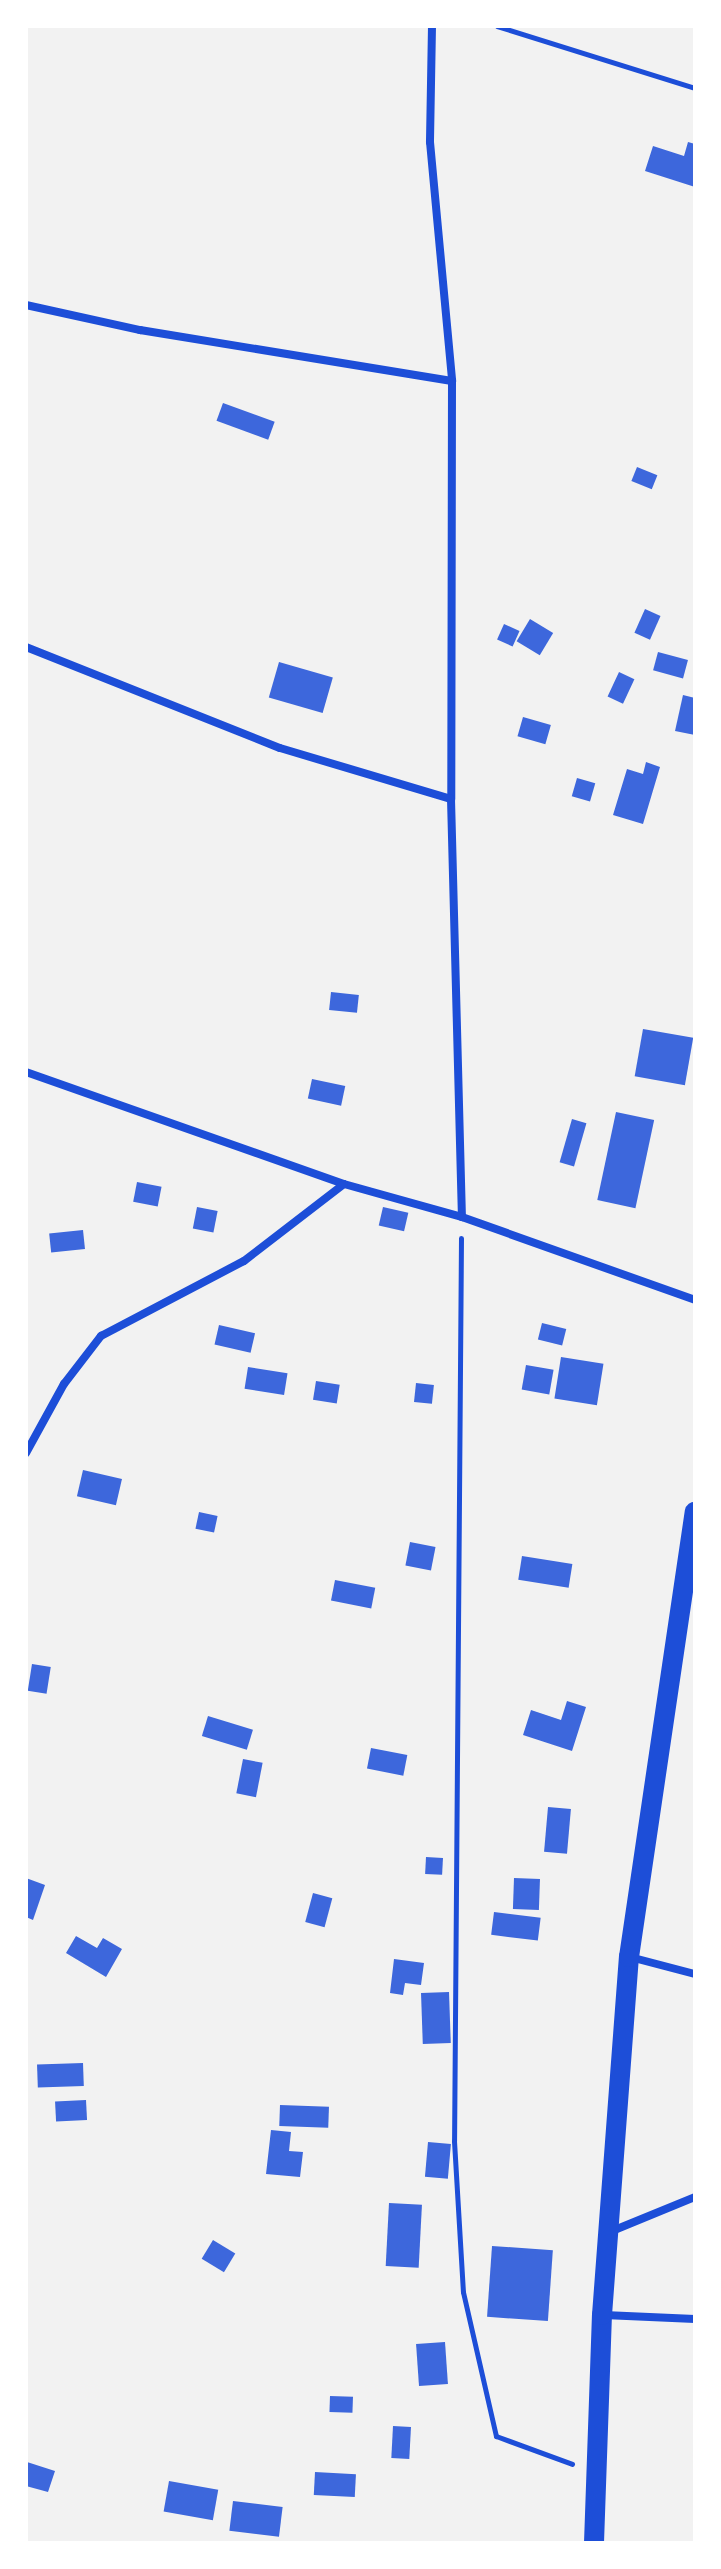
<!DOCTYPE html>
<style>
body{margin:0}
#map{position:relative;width:721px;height:2569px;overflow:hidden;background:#f2f2f2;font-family:Figtree,sans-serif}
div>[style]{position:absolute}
.building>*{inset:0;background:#3d67dc;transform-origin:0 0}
.path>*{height:5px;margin:-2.5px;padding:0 2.5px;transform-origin:2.5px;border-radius:2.5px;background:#1d4ed8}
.minor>*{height:8px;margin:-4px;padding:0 4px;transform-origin:4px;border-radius:4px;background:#1d4ed8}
.primary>*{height:20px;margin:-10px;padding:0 10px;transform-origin:10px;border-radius:10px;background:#1d4ed8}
span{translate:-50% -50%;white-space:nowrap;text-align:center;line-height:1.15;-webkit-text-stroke:8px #fff;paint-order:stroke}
.frame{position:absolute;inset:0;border:28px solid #fff;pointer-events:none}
</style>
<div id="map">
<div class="building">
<div style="clip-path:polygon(688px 142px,695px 144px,695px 187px,645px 171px,653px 146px,684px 156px)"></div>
<div style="left:223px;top:403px;width:55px;height:19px;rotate:20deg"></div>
<div style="left:637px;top:467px;width:22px;height:15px;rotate:22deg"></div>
<div style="left:645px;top:609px;width:17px;height:26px;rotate:24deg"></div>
<div style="left:530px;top:619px;width:27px;height:26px;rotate:31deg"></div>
<div style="left:504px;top:624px;width:17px;height:17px;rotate:24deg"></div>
<div style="left:658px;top:652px;width:31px;height:19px;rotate:15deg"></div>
<div style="left:279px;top:662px;width:56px;height:37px;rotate:16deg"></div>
<div style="left:619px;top:672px;width:17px;height:27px;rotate:25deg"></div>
<div style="clip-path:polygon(683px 695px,695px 698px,695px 735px,675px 731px)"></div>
<div style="left:523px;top:717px;width:29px;height:20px;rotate:16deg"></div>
<div style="clip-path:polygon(646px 762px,660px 767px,643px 824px,613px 815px,627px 769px,643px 774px)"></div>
<div style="left:577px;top:778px;width:19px;height:19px;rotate:16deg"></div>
<div style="left:331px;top:992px;width:28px;height:18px;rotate:6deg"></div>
<div style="left:643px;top:1029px;width:51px;height:48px;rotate:10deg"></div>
<div style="left:312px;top:1079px;width:34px;height:20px;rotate:12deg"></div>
<div style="left:616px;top:1112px;width:39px;height:90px;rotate:12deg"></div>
<div style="left:572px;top:1119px;width:15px;height:45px;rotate:16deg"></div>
<div style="left:137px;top:1182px;width:25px;height:20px;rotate:11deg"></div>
<div style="left:197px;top:1207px;width:21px;height:22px;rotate:11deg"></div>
<div style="left:383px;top:1207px;width:26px;height:19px;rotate:13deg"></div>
<div style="left:83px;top:1230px;width:19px;height:34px;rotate:84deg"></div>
<div style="left:542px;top:1323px;width:25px;height:17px;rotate:14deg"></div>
<div style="left:219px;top:1325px;width:37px;height:20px;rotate:13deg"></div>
<div style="left:561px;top:1357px;width:43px;height:42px;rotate:9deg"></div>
<div style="left:526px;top:1365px;width:28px;height:25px;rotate:10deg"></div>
<div style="left:248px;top:1367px;width:40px;height:22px;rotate:9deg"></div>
<div style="left:316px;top:1381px;width:24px;height:19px;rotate:9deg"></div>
<div style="left:416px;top:1383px;width:18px;height:19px;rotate:6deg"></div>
<div style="left:83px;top:1470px;width:40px;height:27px;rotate:13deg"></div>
<div style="left:199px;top:1512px;width:19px;height:17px;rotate:12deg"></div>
<div style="left:410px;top:1542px;width:26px;height:24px;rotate:11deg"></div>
<div style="left:522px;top:1556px;width:51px;height:24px;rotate:9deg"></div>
<div style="left:335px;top:1580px;width:41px;height:21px;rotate:11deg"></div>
<div style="left:32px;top:1664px;width:19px;height:27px;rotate:9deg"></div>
<div style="clip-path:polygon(567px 1701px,586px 1707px,572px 1751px,523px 1735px,531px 1710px,561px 1720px)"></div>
<div style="left:208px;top:1716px;width:47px;height:21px;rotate:17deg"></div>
<div style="left:371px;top:1748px;width:37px;height:21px;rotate:11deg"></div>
<div style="left:243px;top:1759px;width:20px;height:35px;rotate:11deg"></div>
<div style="left:548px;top:1807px;width:23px;height:45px;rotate:5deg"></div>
<div style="left:426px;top:1857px;width:17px;height:17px;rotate:3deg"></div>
<div style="clip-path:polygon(26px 1878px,45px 1885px,33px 1920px,26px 1917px)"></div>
<div style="left:514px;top:1878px;width:26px;height:31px;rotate:2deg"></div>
<div style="left:313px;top:1893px;width:20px;height:30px;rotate:15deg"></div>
<div style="left:494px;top:1912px;width:47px;height:23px;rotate:7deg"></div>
<div style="clip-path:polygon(76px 1936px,97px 1948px,103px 1938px,122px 1949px,106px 1977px,66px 1953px)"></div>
<div style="clip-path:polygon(394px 1959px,424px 1963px,421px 1985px,405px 1983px,403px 1995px,390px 1993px)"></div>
<div style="left:449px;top:1992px;width:51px;height:28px;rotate:88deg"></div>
<div style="left:83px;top:2063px;width:23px;height:46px;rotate:88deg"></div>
<div style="left:86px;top:2100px;width:20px;height:31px;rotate:87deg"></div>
<div style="left:280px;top:2105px;width:49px;height:21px;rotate:2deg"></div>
<div style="clip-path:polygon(271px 2130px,291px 2132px,289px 2151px,303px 2152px,300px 2177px,266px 2174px)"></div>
<div style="left:428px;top:2142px;width:23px;height:35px;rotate:5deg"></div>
<div style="left:389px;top:2203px;width:33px;height:63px;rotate:3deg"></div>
<div style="left:213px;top:2240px;width:26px;height:22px;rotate:31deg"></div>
<div style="left:492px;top:2246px;width:61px;height:71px;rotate:4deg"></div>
<div style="left:445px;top:2342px;width:42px;height:29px;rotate:86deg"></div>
<div style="left:330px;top:2396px;width:23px;height:16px;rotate:2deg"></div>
<div style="left:393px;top:2426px;width:18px;height:32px;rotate:3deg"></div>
<div style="clip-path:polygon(27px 2462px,55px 2471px,48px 2492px,26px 2486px)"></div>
<div style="left:315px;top:2472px;width:41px;height:23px;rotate:3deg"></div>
<div style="left:169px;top:2481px;width:50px;height:31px;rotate:10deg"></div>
<div style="left:233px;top:2501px;width:50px;height:30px;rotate:7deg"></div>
</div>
<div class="path">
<div style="left:497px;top:26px;width:207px;rotate:17.4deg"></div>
<div style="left:461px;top:1238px;width:903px;rotate:90.44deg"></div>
<div style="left:454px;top:2141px;width:151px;rotate:86.6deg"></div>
<div style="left:463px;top:2292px;width:148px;rotate:77.1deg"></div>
<div style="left:496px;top:2436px;width:81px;rotate:20.2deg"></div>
</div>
<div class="minor">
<div style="left:432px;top:26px;width:116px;rotate:91deg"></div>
<div style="left:430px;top:142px;width:240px;rotate:84.7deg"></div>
<div style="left:452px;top:381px;width:418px;rotate:90.1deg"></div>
<div style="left:451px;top:799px;width:418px;rotate:88.5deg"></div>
<div style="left:462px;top:1217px;width:247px;rotate:19.6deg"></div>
<div style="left:26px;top:305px;width:117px;rotate:12.4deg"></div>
<div style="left:140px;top:330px;width:316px;rotate:9.3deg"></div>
<div style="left:26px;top:647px;width:273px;rotate:21.7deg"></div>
<div style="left:280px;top:748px;width:178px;rotate:16.6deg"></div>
<div style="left:26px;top:1072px;width:337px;rotate:19.4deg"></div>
<div style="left:344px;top:1184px;width:123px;rotate:15.6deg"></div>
<div style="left:26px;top:1453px;width:79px;rotate:-61.2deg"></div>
<div style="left:64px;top:1384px;width:61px;rotate:-52.4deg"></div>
<div style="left:101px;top:1336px;width:161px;rotate:-27.7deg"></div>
<div style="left:244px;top:1261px;width:126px;rotate:-37.6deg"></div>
<div style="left:630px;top:1957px;width:67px;rotate:14.7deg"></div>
<div style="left:612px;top:2231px;width:90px;rotate:-22.3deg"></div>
<div style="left:604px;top:2315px;width:91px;rotate:2.5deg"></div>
</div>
<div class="primary">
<div style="left:594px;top:2543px;width:228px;rotate:-88deg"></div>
<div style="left:602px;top:2315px;width:359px;rotate:-85.7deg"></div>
<div style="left:629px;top:1957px;width:450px;rotate:-81.6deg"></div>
</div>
<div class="frame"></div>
</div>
